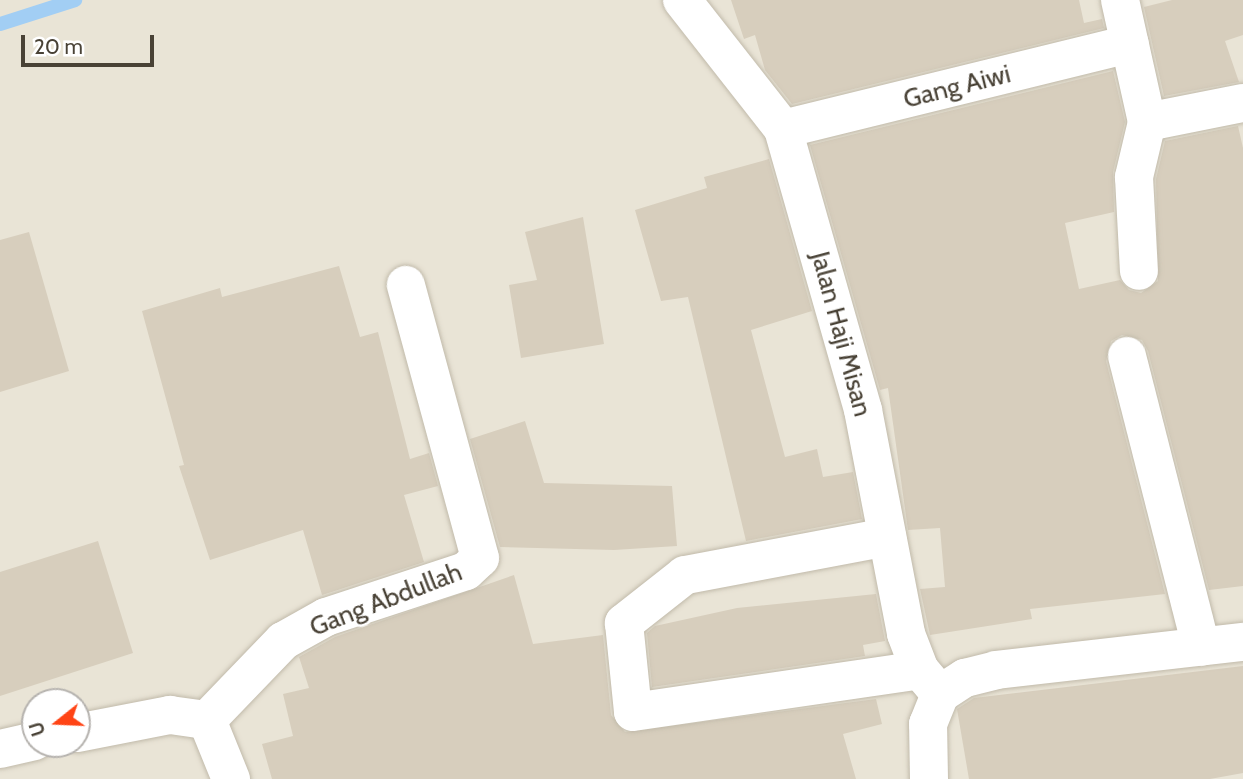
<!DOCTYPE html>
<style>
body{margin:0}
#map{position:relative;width:1243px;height:779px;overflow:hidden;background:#f5f2e8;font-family:Cabin,sans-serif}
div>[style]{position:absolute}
.residential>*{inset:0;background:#e9e4d6}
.stream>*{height:14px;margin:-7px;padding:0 7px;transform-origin:7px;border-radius:7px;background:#a2cef4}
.building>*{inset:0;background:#d7cebd}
.roads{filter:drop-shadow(0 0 2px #c1baaa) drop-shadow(0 0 2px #c1baaa)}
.minor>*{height:38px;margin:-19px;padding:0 19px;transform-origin:19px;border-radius:19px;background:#fff}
span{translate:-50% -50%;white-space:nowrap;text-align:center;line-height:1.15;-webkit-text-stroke:5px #fff;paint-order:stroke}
.street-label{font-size:26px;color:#494236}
.north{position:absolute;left:21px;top:688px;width:70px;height:70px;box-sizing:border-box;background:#fff;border:2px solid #b6b3af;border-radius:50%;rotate:252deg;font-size:19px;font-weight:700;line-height:28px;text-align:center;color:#494236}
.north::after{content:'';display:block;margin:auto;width:24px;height:32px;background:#ff4415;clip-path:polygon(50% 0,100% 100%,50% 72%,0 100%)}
.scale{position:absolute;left:21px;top:35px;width:133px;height:32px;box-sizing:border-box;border:4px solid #494236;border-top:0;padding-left:9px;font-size:21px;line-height:24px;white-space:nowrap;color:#494236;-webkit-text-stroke:5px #fff;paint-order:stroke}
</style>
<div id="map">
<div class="residential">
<div style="clip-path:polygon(evenodd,0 0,1243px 0,1243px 779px,0 779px,0 0,35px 702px,77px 702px,77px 744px,35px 744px,35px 702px)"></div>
</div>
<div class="stream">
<div style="left:0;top:24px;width:79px;rotate:-17.7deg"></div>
</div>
<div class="building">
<div style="clip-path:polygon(731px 0,1079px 0,1084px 23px,1102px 19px,1104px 28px,792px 104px,765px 70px,755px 35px,744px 39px)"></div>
<div style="clip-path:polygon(1172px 0,1243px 0,1243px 35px,1225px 41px,1239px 82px,1164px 96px,1144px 7px)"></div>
<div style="clip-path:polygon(1113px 71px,1125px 122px,1113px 172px,1114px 212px,1065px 223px,1079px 289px,1120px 280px,1129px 290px,1141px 293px,1158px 281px,1156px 179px,1165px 141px,1238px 126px,1243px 148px,1243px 586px,1209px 590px,1148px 351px,1142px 340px,1122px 335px,1111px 341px,1106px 361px,1165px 594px,1030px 609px,1032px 619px,930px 635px,920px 589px,945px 587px,940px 528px,908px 530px,888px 388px,880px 390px,810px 145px)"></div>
<div style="clip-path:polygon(769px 159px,812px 311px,751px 330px,785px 457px,817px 449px,823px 477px,853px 472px,862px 519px,746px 541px,688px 297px,661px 301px,635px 210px,707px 188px,704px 177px)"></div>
<div style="clip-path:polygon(583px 217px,604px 344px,521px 358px,509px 285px,537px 280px,525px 232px)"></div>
<div style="clip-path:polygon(29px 232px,69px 371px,0 392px,0 240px)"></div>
<div style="clip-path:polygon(339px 266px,360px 337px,378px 332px,410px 459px,429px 453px,438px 486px,404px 495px,424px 562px,322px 595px,303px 530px,210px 560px,179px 466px,184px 465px,142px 311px,220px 288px,222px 297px)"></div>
<div style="clip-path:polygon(525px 421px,544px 483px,672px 486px,677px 546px,614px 550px,500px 547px,470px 439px)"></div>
<div style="clip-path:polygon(98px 541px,133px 653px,0 696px,0 572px)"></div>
<div style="clip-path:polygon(514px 575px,533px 644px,603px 635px,611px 715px,625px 732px,876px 699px,882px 724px,843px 734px,856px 779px,272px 779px,262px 744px,293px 736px,283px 694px,309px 688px,299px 657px,335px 637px)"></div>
<div style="clip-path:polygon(876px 594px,885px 641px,863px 645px,865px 656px,652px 687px,647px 633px,655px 626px,737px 608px)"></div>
<div style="clip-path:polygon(1243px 666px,1243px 773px,1210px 779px,969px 779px,957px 709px,974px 698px)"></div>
</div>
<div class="roads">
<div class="minor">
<div style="left:682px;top:0;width:164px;rotate:51.9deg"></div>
<div style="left:783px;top:129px;width:292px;rotate:74.1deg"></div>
<div style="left:863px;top:410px;width:228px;rotate:79.1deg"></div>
<div style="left:906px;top:634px;width:39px;rotate:69deg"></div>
<div style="left:920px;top:670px;width:31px;rotate:50deg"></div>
<div style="left:1120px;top:0;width:125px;rotate:77.5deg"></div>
<div style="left:1147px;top:122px;width:57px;rotate:103.3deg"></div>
<div style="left:1134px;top:177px;width:94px;rotate:87deg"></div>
<div style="left:1147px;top:122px;width:98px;rotate:-11.2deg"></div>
<div style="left:783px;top:129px;width:357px;rotate:-13.8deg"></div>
<div style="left:1127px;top:356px;width:300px;rotate:75.7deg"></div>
<div style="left:887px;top:537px;width:206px;rotate:169.3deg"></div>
<div style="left:685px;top:575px;width:78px;rotate:141.8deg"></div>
<div style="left:624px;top:623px;width:89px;rotate:84.2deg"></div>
<div style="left:633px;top:712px;width:290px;rotate:-8.3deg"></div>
<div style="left:940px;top:694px;width:30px;rotate:-33deg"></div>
<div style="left:965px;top:678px;width:32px;rotate:-14deg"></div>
<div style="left:996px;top:670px;width:249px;rotate:-6.5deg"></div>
<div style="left:207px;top:720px;width:110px;rotate:-46.1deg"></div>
<div style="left:283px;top:641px;width:49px;rotate:-29.2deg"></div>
<div style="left:326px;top:617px;width:147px;rotate:-18.2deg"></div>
<div style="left:466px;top:571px;width:19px;rotate:-43deg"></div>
<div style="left:480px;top:558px;width:283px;rotate:-105.2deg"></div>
<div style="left:77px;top:733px;width:95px;rotate:-11deg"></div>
<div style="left:170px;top:715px;width:37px;rotate:8deg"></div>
<div style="left:207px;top:720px;width:64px;rotate:67.9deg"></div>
<div style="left:0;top:749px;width:36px;rotate:-13deg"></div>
<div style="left:929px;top:779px;width:55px;rotate:-91deg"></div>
<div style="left:928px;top:724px;width:32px;rotate:-68deg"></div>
</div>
</div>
<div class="street-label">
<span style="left:957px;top:87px;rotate:-14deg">Gang Aiwi</span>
<span style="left:841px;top:334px;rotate:75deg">Jalan Haji Misan</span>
<span style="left:386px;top:600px;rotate:-21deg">Gang Abdullah</span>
</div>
<div class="north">U</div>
<div class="scale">20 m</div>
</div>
